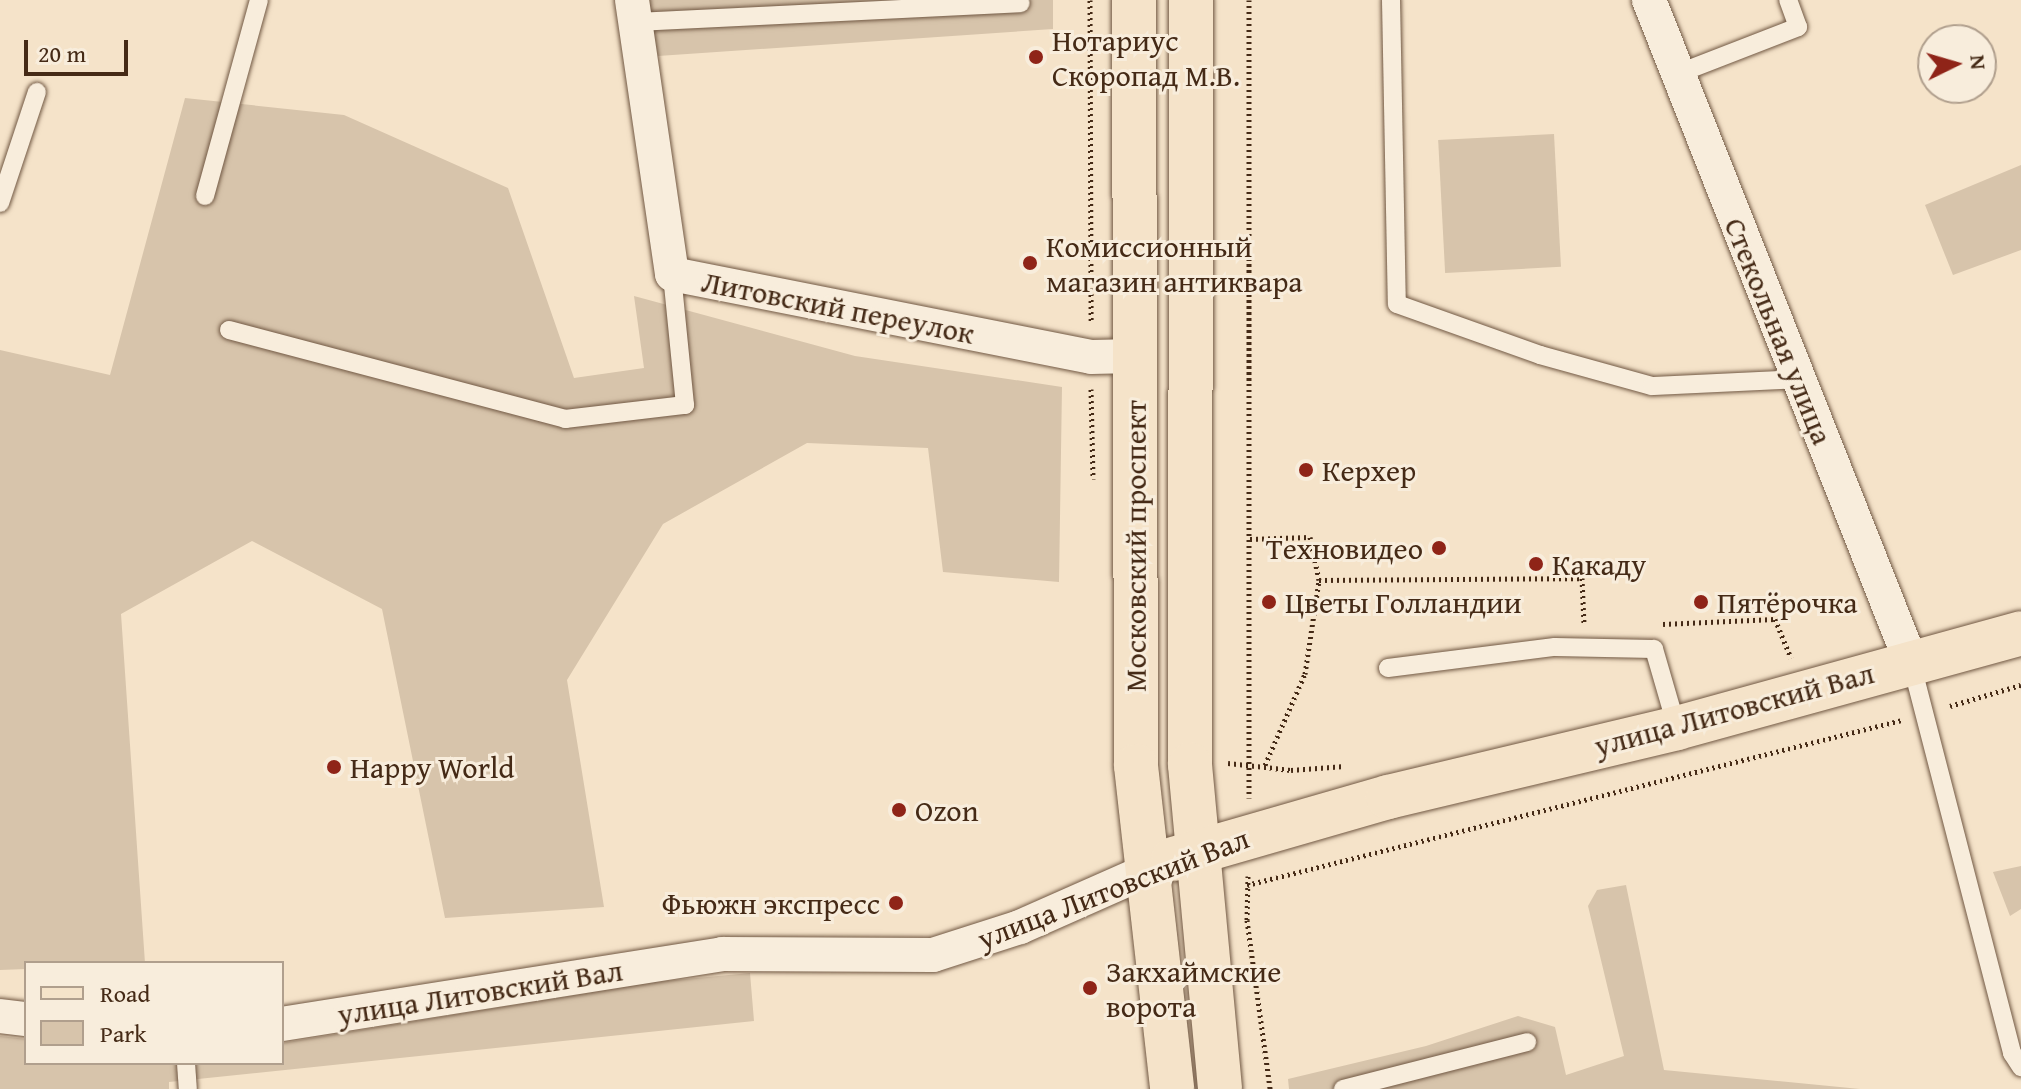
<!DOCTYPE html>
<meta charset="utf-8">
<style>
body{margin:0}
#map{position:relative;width:2021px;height:1089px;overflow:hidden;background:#f5e3c9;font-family:"Gentium Book Plus",serif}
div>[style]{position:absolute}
.green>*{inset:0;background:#d7c4ab;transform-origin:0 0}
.path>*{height:5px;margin-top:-2.5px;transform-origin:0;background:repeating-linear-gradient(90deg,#452a16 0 2px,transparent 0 6px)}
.roads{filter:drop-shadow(0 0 2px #715843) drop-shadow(0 0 2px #715843)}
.lane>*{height:18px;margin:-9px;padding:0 9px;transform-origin:9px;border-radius:9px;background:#f8eddc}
.street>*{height:34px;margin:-17px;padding:0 17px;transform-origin:17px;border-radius:17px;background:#f8eddc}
.primary>*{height:44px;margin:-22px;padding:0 22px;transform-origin:22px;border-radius:22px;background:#f5e3c9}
.dots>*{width:22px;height:22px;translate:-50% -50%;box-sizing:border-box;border:4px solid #f8eddc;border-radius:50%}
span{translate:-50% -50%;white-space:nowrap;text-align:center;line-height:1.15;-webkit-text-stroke:6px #f8eddc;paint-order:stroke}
.poi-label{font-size:30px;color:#452a16}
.left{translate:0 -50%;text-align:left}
.right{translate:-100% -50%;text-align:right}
.street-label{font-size:30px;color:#452a16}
.legend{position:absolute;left:24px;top:961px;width:260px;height:104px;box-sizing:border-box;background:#f8eddc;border:2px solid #b09f8d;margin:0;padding:10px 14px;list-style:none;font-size:24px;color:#452a16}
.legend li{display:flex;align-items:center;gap:16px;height:40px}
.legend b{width:40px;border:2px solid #b09f8d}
.north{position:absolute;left:1917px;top:24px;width:80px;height:80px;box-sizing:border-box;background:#f8eddc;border:2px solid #b09f8d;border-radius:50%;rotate:85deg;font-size:22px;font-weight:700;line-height:32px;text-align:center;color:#452a16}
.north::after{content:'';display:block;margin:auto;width:28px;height:36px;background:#8f2418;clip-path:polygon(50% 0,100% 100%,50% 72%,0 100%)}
.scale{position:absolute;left:24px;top:40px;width:104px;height:36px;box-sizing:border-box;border:4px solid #452a16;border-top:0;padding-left:10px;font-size:24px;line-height:28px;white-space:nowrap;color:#452a16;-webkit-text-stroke:6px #f8eddc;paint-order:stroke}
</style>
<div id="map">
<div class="green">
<div style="clip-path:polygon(647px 0,1053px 0,1053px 29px,658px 56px)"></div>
<div style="clip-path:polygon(185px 98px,344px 115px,508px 188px,574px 378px,644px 368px,634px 296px,855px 356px,1062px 387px,1059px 582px,943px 572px,928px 448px,807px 443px,663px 524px,567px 680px,604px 907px,445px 918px,382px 609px,252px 541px,121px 614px,145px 963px,26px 963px,26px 969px,0 970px,0 350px,110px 375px)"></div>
<div style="left:1554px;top:134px;width:133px;height:116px;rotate:87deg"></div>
<div style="clip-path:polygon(2021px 165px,2021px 250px,1953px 275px,1925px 205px)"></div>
<div style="clip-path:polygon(2021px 866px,2021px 909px,2010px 916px,1993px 872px)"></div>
<div style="clip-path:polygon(1626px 885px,1664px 1070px,1860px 1089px,1289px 1089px,1288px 1079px,1426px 1046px,1518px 1016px,1555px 1027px,1566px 1075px,1624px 1056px,1588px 906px,1597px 890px)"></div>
<div style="clip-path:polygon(750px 973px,754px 1021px,169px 1082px,169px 1089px,0 1089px,0 1036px,26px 1039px,26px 1063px,282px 1063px,282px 1043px,654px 982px)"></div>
</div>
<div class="path">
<div style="left:1090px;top:0;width:323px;rotate:89.8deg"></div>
<div style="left:1249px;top:0;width:798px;rotate:90deg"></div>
<div style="left:1091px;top:389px;width:90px;rotate:88.7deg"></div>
<div style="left:1250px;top:539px;width:60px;rotate:-1.9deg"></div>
<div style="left:1310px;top:537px;width:44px;rotate:78.2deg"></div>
<div style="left:1319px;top:580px;width:263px;rotate:-0.4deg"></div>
<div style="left:1582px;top:578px;width:45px;rotate:87.5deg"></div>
<div style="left:1663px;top:624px;width:112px;rotate:-2.6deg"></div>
<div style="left:1775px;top:619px;width:42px;rotate:67.7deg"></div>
<div style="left:1950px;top:706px;width:74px;rotate:-16.5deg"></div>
<div style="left:1228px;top:763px;width:63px;rotate:6.3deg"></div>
<div style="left:1291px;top:770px;width:54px;rotate:-4.2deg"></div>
<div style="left:1265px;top:765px;width:99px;rotate:-66.3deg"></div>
<div style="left:1305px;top:674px;width:95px;rotate:-81.5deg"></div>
<div style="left:1248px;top:876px;width:44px;rotate:91.3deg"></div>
<div style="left:1247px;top:920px;width:171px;rotate:82.2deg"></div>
<div style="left:1247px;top:885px;width:675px;rotate:-14.14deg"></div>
</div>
<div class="roads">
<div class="lane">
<div style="left:1391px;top:0;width:304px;rotate:88.9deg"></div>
<div style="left:1397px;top:304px;width:152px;rotate:19.6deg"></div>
<div style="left:1540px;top:355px;width:116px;rotate:15.5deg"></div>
<div style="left:1652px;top:386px;width:146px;rotate:-2.7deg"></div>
<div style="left:635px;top:22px;width:386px;rotate:-2.8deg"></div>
<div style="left:1677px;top:74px;width:130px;rotate:-21.2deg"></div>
<div style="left:1798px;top:27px;width:29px;rotate:-110deg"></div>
<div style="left:205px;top:196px;width:203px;rotate:-74.6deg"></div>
<div style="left:0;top:203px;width:117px;rotate:-71.6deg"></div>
<div style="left:229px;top:330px;width:348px;rotate:14.8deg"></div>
<div style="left:565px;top:419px;width:121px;rotate:-6.7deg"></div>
<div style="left:685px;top:405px;width:132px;rotate:-95.7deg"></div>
<div style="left:1911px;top:662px;width:404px;rotate:75.5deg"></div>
<div style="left:2012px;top:1053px;width:17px;rotate:57deg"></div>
<div style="left:1388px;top:668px;width:168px;rotate:-7.2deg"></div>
<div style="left:1555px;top:647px;width:99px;rotate:1.2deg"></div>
<div style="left:1654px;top:649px;width:82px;rotate:73.8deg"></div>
<div style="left:186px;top:1063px;width:26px;rotate:86deg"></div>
<div style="left:1343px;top:1089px;width:190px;rotate:-14.3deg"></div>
</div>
<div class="street">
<div style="left:632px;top:0;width:277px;rotate:81.7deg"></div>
<div style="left:672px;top:274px;width:427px;rotate:11.2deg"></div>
<div style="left:1091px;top:357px;width:44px;rotate:-1.3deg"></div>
<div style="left:1649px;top:0;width:712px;rotate:68.41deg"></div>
<div style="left:0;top:1016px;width:26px;rotate:7deg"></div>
<div style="left:282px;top:1024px;width:446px;rotate:-9deg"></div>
<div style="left:722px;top:954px;width:211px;rotate:0.3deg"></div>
<div style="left:933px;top:955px;width:91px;rotate:-17.8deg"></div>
<div style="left:1020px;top:927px;width:143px;rotate:-23.9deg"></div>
</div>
<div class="primary">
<div style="left:1134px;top:0;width:766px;rotate:89.85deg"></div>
<div style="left:1136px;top:766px;width:325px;rotate:83.6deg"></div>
<div style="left:1191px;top:0;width:765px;rotate:90.07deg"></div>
<div style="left:1190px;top:765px;width:325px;rotate:84.7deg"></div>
<div style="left:1173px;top:859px;width:224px;rotate:-16.1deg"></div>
<div style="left:1388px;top:797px;width:297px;rotate:-13.4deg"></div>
<div style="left:1677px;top:728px;width:357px;rotate:-15.4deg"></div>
</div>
</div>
<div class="dots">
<div style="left:1036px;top:57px;background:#8f2418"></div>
<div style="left:1030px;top:263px;background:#8f2418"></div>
<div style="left:1306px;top:470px;background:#8f2418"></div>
<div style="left:1439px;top:548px;background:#8f2418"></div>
<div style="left:1536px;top:564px;background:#8f2418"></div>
<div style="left:1269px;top:602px;background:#8f2418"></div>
<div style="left:1701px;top:602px;background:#8f2418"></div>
<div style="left:334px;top:767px;background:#8f2418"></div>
<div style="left:899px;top:810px;background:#8f2418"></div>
<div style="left:896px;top:903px;background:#8f2418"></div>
<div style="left:1090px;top:988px;background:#8f2418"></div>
</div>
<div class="poi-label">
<span class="left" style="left:1052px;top:57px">Нотариус<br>Скоропад М.В.</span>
<span class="left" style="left:1046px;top:263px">Комиссионный<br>магазин антиквара</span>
<span class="left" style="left:1322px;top:470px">Керхер</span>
<span class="right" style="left:1423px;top:548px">Техновидео</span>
<span class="left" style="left:1552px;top:564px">Какаду</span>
<span class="left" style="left:1285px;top:602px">Цветы Голландии</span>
<span class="left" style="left:1717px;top:602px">Пятёрочка</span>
<span class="left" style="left:350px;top:767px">Happy World</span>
<span class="left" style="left:915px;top:810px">Ozon</span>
<span class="right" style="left:880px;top:903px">Фьюжн экспресс</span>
<span class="left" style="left:1106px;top:988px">Закхаймские<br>ворота</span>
</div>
<div class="street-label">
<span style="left:838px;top:307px;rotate:11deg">Литовский переулок</span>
<span style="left:1779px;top:331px;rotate:68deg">Стекольная улица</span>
<span style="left:1135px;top:546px;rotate:-90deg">Московский проспект</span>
<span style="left:1734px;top:709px;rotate:-15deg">улица Литовский Вал</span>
<span style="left:1113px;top:888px;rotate:-21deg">улица Литовский Вал</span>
<span style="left:480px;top:992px;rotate:-9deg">улица Литовский Вал</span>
</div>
<ul class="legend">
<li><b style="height:10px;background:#f5e3c9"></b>Road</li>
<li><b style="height:22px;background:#d7c4ab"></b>Park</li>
</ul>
<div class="north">N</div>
<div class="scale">20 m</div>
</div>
